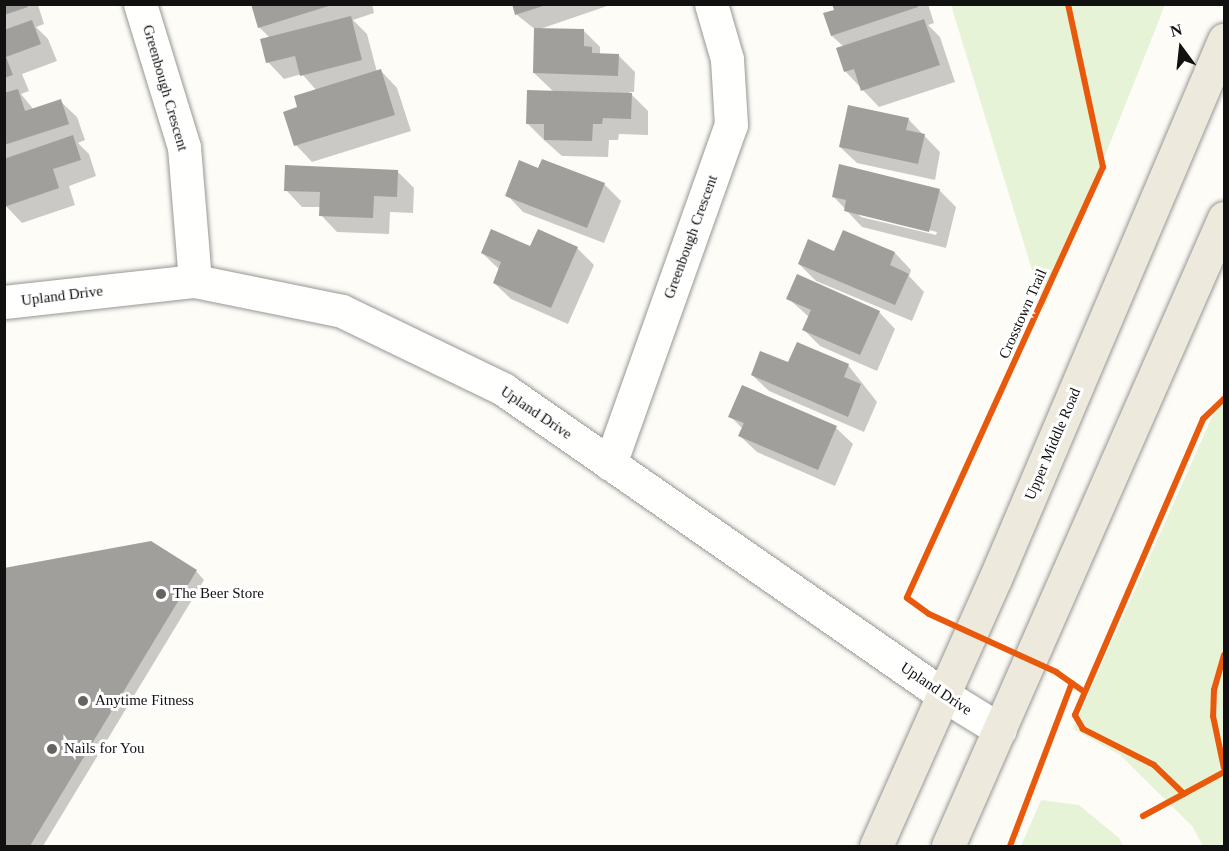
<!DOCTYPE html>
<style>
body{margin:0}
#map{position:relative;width:1229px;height:851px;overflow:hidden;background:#fdfcf7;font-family:"Times New Roman",serif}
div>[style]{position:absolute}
.green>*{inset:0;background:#e7f3d7}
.shadow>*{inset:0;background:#0003}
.building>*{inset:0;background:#a19f9c}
.roads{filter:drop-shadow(0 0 2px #979795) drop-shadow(0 0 2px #979795)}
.minor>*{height:33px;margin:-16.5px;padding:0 16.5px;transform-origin:16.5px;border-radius:16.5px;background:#fffffe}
.major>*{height:33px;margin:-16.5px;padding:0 16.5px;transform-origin:16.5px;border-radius:16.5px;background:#ede9dc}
.cycleway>*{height:6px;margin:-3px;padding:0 3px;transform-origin:3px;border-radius:3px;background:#e8590c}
.dots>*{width:16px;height:16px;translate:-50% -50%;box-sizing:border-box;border:3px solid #fff;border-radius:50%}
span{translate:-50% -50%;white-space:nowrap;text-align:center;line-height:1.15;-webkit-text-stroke:6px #fff;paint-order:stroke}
.street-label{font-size:15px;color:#111}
.poi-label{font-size:15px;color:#111}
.left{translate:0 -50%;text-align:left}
.frame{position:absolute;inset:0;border:6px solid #111;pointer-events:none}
.north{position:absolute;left:1151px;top:18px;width:60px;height:60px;-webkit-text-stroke:4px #fff;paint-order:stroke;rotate:345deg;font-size:16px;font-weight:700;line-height:24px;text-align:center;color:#111}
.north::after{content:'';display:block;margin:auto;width:21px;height:27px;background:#111;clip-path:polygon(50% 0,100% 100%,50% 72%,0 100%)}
</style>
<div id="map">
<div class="green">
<div style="clip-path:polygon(951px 5px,1165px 5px,1044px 309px)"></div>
<div style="clip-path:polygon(1224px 390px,1224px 846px,1203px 846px,1192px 826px,1120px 755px,1073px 729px)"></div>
<div style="clip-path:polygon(1041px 800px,1079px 805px,1119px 838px,1123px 846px,1021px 846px)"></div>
</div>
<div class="shadow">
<div style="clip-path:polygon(4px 4px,38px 5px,44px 24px,36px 27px,48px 39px,57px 61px,22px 74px,29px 91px,21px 94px,34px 110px,60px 101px,77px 117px,85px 140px,78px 143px,89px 154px,96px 176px,69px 186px,75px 205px,22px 223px,4px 204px)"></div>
<div style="clip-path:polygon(252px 4px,372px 4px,374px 13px,353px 20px,367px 34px,377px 72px,381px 71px,397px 88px,411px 131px,312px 162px,296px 145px,299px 108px,317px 91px,302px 74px,284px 79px,268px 62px,270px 38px,259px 27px)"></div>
<div style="clip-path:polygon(513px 4px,613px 4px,540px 29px,583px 30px,600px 47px,600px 54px,618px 55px,635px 72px,634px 92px,629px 92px,648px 111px,648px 135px,619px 134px,618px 140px,609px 140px,608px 157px,562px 156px,544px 140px,527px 123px,554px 92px,534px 73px,536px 30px,517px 15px)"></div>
<div style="clip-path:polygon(833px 4px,928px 4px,934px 23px,928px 25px,940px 37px,955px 82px,879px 107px,845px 71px,844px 47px,832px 36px,825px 14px,835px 11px)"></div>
<div style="clip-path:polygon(908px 119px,940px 152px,935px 180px,857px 163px,840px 147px)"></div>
<div style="clip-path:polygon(539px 170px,604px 184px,621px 201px,604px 243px,523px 212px,507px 195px)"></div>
<div style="clip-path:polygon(397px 171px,414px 188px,413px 213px,390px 212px,389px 234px,337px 232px,321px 215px,321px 207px,302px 207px,286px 190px)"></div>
<div style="clip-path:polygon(evenodd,939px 190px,956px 207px,946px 248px,862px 227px,833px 196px,939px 190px,857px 213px,937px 232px,936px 235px,861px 217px,857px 213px)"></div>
<div style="clip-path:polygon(844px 232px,895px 253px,911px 270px,909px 276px,924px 292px,912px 321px,816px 281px,799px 264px,835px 253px)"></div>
<div style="clip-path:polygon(531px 248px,577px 248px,594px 265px,568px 324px,511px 299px,494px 283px,500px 270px,482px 253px)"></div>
<div style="clip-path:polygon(788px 298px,879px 312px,895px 329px,877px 371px,820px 346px,804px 330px,809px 317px)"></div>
<div style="clip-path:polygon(848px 365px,877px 402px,864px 432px,769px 391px,752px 375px)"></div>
<div style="clip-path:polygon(730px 416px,836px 428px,853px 444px,835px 486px,757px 452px,740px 436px,743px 429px)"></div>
<div style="clip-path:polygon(4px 569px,196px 571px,204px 580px,43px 846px,4px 846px)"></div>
</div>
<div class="building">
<div style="clip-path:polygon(4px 4px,27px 4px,28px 7px,4px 15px)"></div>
<div style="clip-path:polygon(251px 4px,332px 4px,332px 5px,258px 28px)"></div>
<div style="clip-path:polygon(512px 4px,546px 4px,546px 5px,515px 15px)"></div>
<div style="clip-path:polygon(832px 4px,918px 4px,918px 7px,831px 36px,823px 13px,834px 10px)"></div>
<div style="clip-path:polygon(351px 16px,362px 60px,300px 76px,295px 56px,266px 63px,260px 39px)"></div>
<div style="clip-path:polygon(924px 19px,940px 65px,861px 91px,854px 69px,844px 72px,836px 48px)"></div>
<div style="clip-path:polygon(32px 20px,41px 44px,6px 57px,13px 75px,4px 78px,4px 30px)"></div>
<div style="clip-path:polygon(534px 28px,584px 29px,584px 46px,592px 47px,592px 53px,619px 54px,618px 76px,533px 73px)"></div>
<div style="clip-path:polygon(381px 69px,395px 115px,294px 146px,283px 112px,297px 107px,294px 96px)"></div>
<div style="clip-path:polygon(18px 89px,25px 111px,61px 99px,69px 124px,4px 145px,4px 93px)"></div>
<div style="clip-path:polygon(527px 90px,632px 93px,631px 119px,603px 118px,602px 124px,593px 124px,592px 141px,544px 140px,544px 124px,526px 124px)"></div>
<div style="clip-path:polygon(848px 105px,909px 118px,906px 130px,925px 134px,918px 164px,839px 147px)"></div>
<div style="clip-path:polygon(73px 135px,81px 160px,53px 169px,59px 188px,4px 207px,4px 159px)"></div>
<div style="clip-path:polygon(542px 159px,605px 183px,587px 228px,505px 196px,519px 160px,538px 168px)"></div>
<div style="clip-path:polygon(839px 164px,940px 189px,929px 232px,844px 211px,846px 200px,832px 197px)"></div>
<div style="clip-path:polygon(285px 165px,398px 170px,397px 197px,374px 196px,373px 218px,319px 216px,320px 192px,284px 191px)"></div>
<div style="clip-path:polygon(491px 229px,530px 246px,538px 229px,578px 247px,551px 308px,493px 283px,501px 262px,481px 253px)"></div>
<div style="clip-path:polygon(843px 230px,895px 252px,890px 265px,909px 274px,895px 305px,798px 264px,808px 239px,834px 251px)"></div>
<div style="clip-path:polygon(797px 274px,880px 311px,860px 355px,802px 330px,811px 310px,786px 299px)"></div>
<div style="clip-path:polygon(797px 342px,849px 364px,844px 377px,861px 384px,848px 417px,751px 375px,760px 351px,788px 362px)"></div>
<div style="clip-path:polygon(742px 385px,837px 426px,818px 470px,738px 436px,744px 423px,728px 417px)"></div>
<div style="clip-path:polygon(151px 541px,197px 570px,30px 846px,4px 846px,4px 568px)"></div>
</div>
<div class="roads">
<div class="minor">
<div style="left:140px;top:4px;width:150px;rotate:72.9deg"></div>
<div style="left:184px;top:147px;width:134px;rotate:85.3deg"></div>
<div style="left:4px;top:302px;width:192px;rotate:-6.3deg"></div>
<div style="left:195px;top:281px;width:150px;rotate:11.5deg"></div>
<div style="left:342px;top:311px;width:179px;rotate:25.8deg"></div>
<div style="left:503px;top:389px;width:535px;rotate:34.79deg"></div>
<div style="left:942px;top:694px;width:68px;rotate:31.8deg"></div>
<div style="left:610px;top:464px;width:360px;rotate:-70.4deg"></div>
<div style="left:731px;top:125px;width:66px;rotate:-93.5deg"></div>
<div style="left:727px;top:59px;width:57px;rotate:-106.2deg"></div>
</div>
<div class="major">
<div style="left:876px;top:846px;width:292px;rotate:-66deg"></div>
<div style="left:995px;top:579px;width:586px;rotate:-66.98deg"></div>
<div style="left:948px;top:846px;width:686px;rotate:-66.27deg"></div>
</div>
</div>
<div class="cycleway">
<div style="left:1068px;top:4px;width:167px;rotate:77.9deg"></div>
<div style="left:1103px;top:167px;width:473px;rotate:114.5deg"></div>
<div style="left:907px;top:598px;width:27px;rotate:36deg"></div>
<div style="left:929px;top:614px;width:140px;rotate:24.5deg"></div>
<div style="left:1056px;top:672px;width:32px;rotate:35deg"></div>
<div style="left:1224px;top:655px;width:36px;rotate:106deg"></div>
<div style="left:1214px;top:690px;width:26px;rotate:92deg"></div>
<div style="left:1213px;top:716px;width:53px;rotate:78.1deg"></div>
<div style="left:1184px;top:794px;width:42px;rotate:-136deg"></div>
<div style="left:1154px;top:765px;width:80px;rotate:-153.1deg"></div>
<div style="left:1083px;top:729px;width:16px;rotate:-120deg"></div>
<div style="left:1075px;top:715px;width:322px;rotate:-66.6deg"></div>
<div style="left:1203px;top:419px;width:29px;rotate:-44deg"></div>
<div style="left:1143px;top:816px;width:92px;rotate:-28.5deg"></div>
<div style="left:1010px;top:846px;width:174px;rotate:-69.2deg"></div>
</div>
<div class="dots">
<div style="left:161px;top:594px;background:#646362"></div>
<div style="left:83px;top:701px;background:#646362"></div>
<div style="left:52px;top:749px;background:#646362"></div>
</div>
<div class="street-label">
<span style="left:165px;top:88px;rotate:74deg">Greenbough Crescent</span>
<span style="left:691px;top:237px;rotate:-70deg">Greenbough Crescent</span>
<span style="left:62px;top:296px;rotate:-7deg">Upland Drive</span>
<span style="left:1023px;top:314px;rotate:-66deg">Crosstown Trail</span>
<span style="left:536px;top:413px;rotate:34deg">Upland Drive</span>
<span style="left:1053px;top:444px;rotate:-67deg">Upper Middle Road</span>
<span style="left:936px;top:689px;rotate:34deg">Upland Drive</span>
</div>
<div class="poi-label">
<span class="left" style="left:173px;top:594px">The Beer Store</span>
<span class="left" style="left:95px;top:701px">Anytime Fitness</span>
<span class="left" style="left:64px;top:749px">Nails for You</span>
</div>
<div class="frame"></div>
<div class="north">N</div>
</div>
